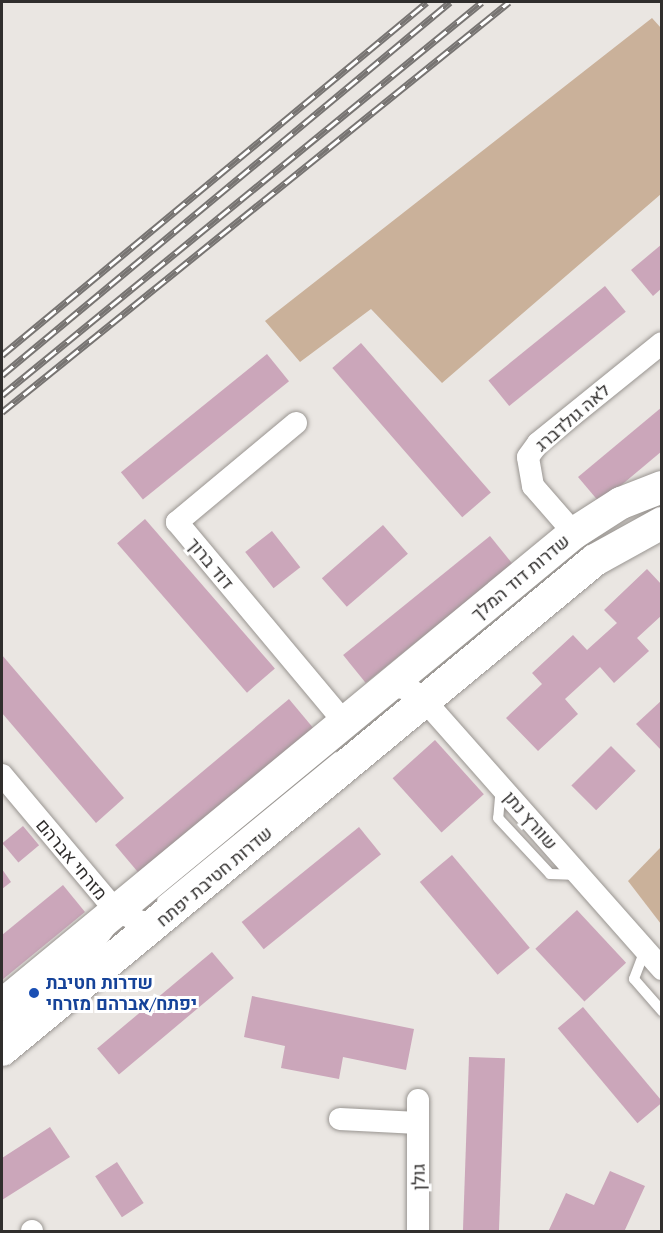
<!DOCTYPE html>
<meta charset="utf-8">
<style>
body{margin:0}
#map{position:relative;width:663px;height:1233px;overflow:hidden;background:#eae6e2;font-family:"PT Serif",Heebo,serif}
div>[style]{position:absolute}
.green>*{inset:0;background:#cab19a}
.building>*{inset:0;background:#cba6ba;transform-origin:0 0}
.roads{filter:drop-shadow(0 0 2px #999591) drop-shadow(0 0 2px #999591)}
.lane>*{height:10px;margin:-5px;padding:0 5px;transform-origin:5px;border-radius:5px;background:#fff}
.street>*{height:22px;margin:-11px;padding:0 11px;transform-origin:11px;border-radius:11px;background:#fff}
.secondary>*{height:32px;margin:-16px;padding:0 16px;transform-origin:16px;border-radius:16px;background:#fff}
.rail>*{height:7px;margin-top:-3.5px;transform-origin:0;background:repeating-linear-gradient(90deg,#fff 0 14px,#777472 0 28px);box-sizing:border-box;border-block:2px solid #777472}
.dots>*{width:16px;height:16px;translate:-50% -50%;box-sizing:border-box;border:3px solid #fff;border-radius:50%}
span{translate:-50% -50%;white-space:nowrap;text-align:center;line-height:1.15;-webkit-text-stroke:6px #fff;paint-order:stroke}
.street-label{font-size:18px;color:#302e2d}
.transit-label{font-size:18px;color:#164399;font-weight:700}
.left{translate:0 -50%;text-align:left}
.frame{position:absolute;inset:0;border:3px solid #302e2d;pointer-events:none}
</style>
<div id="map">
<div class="green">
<div style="clip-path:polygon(652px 18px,661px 28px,661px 194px,442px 383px,371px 309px,300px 362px,265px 321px)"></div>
<div style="clip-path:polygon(661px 847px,661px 924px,628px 881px)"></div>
</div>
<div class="building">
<div style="clip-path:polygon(662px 244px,662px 288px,653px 296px,631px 270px)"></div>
<div style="left:605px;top:286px;width:33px;height:150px;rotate:51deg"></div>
<div style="left:361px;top:343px;width:198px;height:38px;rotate:49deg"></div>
<div style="left:267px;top:354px;width:35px;height:188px;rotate:51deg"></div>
<div style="clip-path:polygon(662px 407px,662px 451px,600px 503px,578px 477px)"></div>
<div style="left:145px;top:519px;width:198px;height:37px;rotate:49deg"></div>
<div style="left:383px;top:525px;width:38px;height:81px;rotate:49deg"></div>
<div style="left:272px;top:531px;width:46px;height:34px;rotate:52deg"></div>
<div style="left:490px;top:536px;width:36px;height:189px;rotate:51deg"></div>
<div style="clip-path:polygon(647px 569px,662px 585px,662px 615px,637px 638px,649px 651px,614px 683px,600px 667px,565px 699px,578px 714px,538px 751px,506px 718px,542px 684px,532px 673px,573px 635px,587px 650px,617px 623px,604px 610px)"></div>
<div style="clip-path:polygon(2px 655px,124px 798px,96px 823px,2px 713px)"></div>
<div style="left:289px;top:699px;width:39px;height:227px;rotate:50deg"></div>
<div style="clip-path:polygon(662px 700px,662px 751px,636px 724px)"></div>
<div style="left:435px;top:740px;width:73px;height:57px;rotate:48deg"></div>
<div style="left:611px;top:746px;width:35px;height:56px;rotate:45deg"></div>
<div style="left:23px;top:826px;width:25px;height:27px;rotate:50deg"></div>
<div style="left:359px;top:827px;width:35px;height:151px;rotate:51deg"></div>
<div style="left:452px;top:855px;width:121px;height:42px;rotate:50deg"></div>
<div style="clip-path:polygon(2px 869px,11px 882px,2px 889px)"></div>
<div style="clip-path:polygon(63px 885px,85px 912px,2px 980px,2px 935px)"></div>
<div style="left:577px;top:910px;width:72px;height:57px;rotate:47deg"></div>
<div style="left:212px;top:952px;width:34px;height:150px;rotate:50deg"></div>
<div style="clip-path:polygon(252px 996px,414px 1029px,406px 1070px,343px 1057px,339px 1079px,281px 1068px,285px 1046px,244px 1037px)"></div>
<div style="left:583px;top:1007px;width:124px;height:33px;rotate:50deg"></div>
<div style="left:469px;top:1057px;width:36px;height:175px;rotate:2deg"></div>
<div style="clip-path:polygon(50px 1127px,70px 1157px,2px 1200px,2px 1158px)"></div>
<div style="left:117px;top:1162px;width:49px;height:26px;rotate:57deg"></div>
<div style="clip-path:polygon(610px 1171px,645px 1186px,624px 1232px,548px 1232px,566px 1193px,594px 1205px)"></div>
</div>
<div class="roads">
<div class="lane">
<div style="left:501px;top:786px;width:32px;rotate:95deg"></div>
<div style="left:498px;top:818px;width:76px;rotate:47.1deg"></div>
<div style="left:550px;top:874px;width:29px;rotate:2deg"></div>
<div style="left:162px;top:901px;width:227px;rotate:-39.4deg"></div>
<div style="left:645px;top:950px;width:31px;rotate:111deg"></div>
<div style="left:634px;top:979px;width:43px;rotate:48.8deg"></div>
<div style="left:2px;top:1028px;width:114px;rotate:-39deg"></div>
<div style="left:91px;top:956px;width:34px;rotate:-54deg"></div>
</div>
<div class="street">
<div style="left:296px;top:423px;width:155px;rotate:140.2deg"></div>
<div style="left:177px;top:522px;width:262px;rotate:50.1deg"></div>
<div style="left:574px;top:533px;width:62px;rotate:-131.1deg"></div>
<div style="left:533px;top:486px;width:29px;rotate:-100deg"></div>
<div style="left:528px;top:457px;width:17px;rotate:-54deg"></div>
<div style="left:538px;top:443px;width:159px;rotate:-38.9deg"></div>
<div style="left:390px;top:685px;width:22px;rotate:13deg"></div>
<div style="left:411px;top:690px;width:18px;rotate:38deg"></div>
<div style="left:425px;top:701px;width:358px;rotate:48.5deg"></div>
<div style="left:2px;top:775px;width:177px;rotate:50deg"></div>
<div style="left:116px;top:911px;width:40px;rotate:23.4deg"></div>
<div style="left:340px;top:1119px;width:78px;rotate:2.9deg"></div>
<div style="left:32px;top:1231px;width:1px;rotate:90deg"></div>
<div style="left:418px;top:1232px;width:132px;rotate:-90deg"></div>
</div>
<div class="secondary">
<div style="left:2px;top:1005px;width:742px;rotate:-39.53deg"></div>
<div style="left:574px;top:533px;width:56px;rotate:-32.6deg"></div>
<div style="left:621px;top:503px;width:44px;rotate:-21.3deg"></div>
<div style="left:2px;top:1050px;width:769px;rotate:-39.57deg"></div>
<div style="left:595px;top:560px;width:77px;rotate:-28.9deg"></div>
</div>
</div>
<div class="rail">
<div style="left:2px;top:355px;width:552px;rotate:-39.71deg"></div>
<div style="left:2px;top:375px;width:583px;rotate:-39.78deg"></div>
<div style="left:2px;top:395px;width:620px;rotate:-39.31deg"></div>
<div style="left:2px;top:412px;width:652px;rotate:-38.96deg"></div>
</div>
<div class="dots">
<div style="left:34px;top:993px;background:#1a4fb4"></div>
</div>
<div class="street-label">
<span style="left:572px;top:417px;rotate:-41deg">לאה גולדברג</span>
<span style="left:211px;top:563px;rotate:50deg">דוד ברוך</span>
<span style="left:520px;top:577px;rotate:-40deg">שדרות דוד המלך</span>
<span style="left:531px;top:820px;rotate:49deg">שוורץ נתן</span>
<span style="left:72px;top:859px;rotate:50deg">מזרחי אברהם</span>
<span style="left:214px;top:876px;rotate:-40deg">שדרות חטיבת יפתח</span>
<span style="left:418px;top:1177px;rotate:-90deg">גולן</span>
</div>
<div class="transit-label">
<span class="left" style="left:46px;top:993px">שדרות חטיבת<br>יפתח/אברהם מזרחי</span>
</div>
<div class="frame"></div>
</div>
